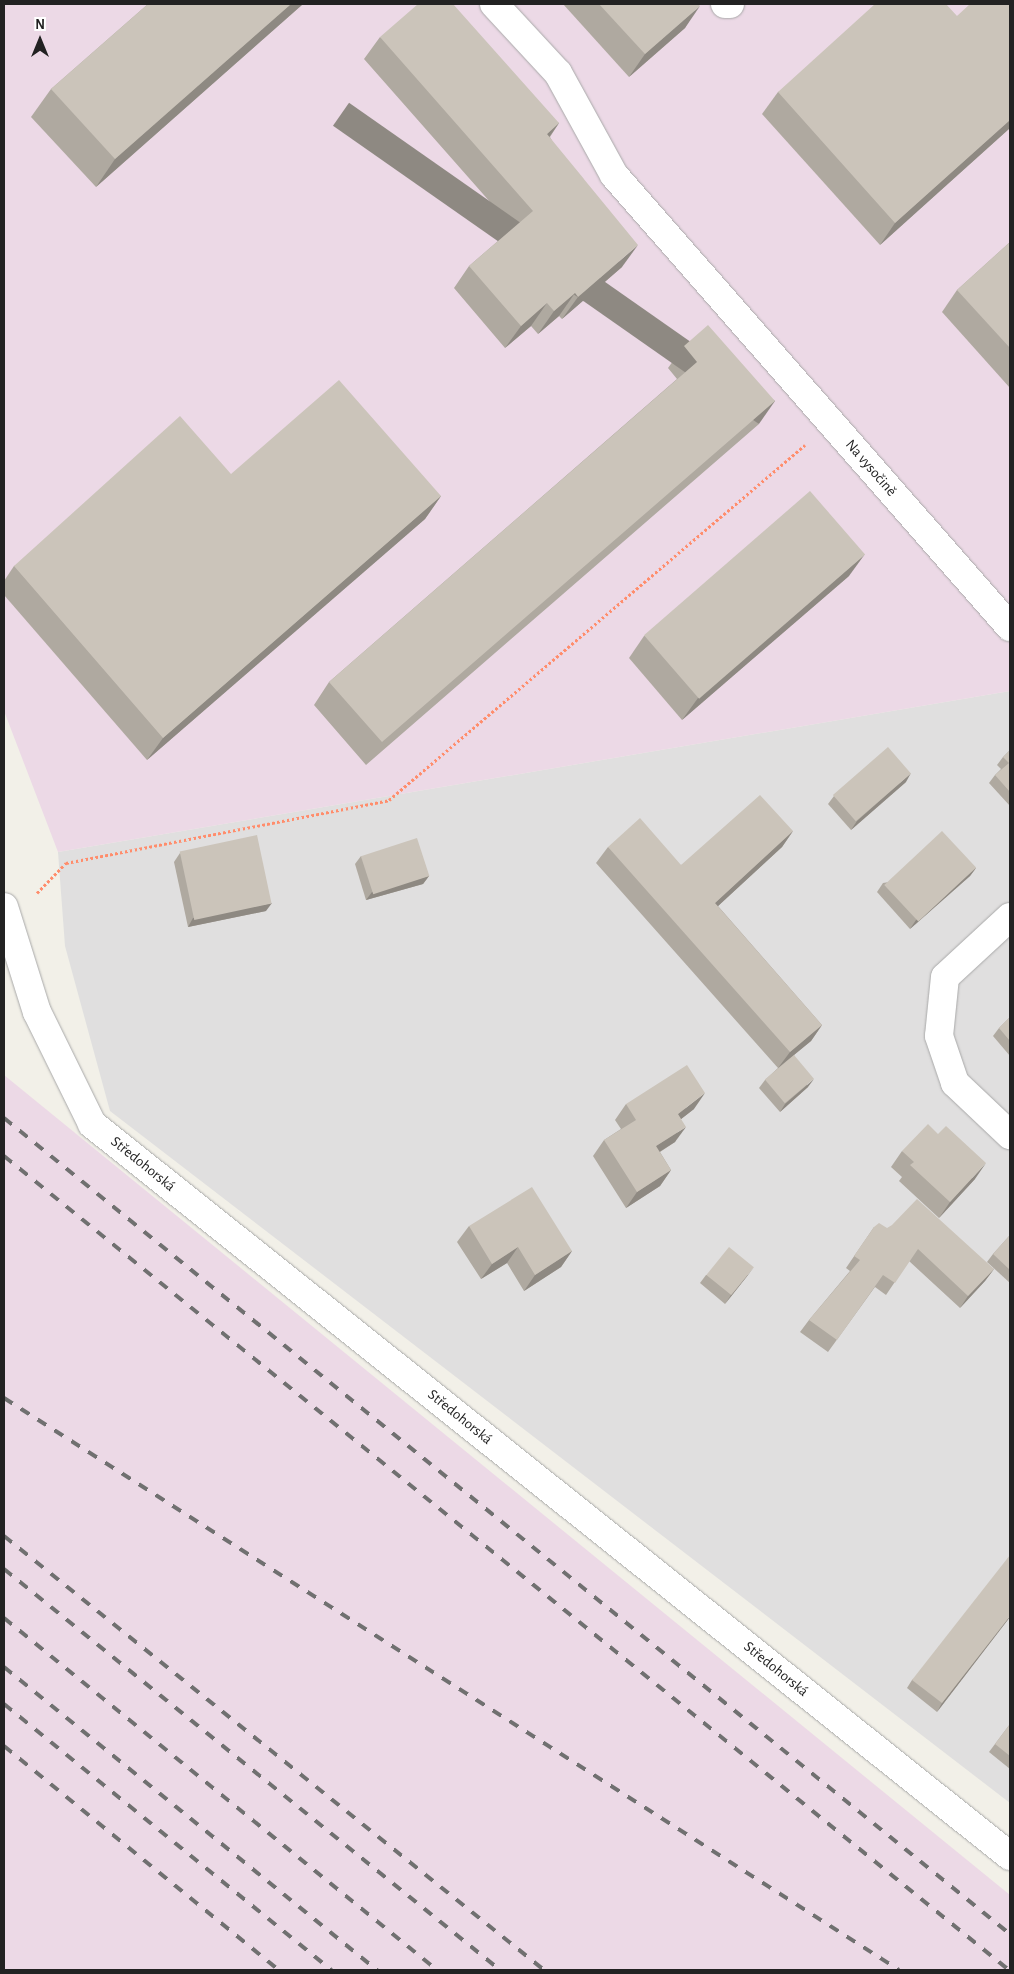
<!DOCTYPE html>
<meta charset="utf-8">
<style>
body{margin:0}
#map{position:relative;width:1014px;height:1974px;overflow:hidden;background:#f2f0e8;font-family:"Alegreya Sans",sans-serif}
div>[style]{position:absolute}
.residential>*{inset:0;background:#e0dfdf}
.industrial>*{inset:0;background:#ecd9e6}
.path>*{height:3px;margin-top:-1.5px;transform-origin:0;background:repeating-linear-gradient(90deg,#ff8d6c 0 2.5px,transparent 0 5px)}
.roads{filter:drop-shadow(0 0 1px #a9a9a9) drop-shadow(0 0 1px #a9a9a9)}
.minor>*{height:28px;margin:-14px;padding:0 14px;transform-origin:14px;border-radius:14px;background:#fff}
.rail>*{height:4px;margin-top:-2px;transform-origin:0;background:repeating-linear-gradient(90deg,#707070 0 10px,transparent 0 20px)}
.wall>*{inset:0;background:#afa9a0}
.shaded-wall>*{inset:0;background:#8e8982;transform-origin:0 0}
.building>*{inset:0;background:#cbc4ba;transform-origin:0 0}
span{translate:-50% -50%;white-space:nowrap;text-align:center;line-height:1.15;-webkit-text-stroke:4px #fff;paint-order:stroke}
.street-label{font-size:15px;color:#222}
.frame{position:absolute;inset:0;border:5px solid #222;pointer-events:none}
.north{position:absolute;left:15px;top:15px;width:50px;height:50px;-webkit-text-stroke:4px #fff;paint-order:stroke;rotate:0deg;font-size:14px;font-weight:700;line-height:20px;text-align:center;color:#222}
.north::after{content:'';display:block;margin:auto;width:18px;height:22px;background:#222;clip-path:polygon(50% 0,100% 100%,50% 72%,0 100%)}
</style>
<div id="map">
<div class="residential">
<div style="clip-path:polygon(1010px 691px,1010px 1803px,110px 1111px,65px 946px,58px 852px)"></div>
</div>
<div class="industrial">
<div style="clip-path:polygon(4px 4px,1010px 4px,1010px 691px,58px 852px,4px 711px)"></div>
<div style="clip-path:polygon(4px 1075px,1010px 1895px,1010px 1970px,4px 1970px)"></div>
</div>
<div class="path">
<div style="left:37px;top:893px;width:42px;rotate:-46deg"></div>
<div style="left:66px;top:863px;width:329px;rotate:-11deg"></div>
<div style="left:389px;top:800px;width:547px;rotate:-40.48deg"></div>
</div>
<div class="roads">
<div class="minor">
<div style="left:494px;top:4px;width:94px;rotate:47.2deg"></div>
<div style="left:558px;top:73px;width:116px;rotate:61.2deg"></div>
<div style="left:614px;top:175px;width:601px;rotate:48.78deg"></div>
<div style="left:725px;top:4px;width:5px"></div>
<div style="left:4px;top:907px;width:110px;rotate:72.6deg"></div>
<div style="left:37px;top:1012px;width:125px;rotate:63.8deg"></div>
<div style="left:92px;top:1124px;width:1174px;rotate:38.57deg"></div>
<div style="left:1010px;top:917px;width:88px;rotate:137.3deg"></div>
<div style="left:945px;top:977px;width:59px;rotate:95.8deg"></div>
<div style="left:939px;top:1036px;width:50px;rotate:71.2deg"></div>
<div style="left:955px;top:1083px;width:76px;rotate:43.4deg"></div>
</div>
</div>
<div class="rail">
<div style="left:4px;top:1118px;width:1295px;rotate:39.05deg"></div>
<div style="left:4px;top:1156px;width:1293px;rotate:39.01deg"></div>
<div style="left:4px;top:1398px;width:1062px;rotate:32.58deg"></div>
<div style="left:4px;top:1536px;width:693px;rotate:38.79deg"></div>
<div style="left:4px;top:1569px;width:638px;rotate:38.95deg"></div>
<div style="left:4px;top:1618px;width:558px;rotate:39.11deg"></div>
<div style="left:4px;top:1667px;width:481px;rotate:39.1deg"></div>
<div style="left:4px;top:1704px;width:422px;rotate:39.1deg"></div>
<div style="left:4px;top:1746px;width:355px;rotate:39.2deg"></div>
</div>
<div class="wall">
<div style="clip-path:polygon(148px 4px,303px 4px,96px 187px,31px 117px,51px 89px)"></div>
<div style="clip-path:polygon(563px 4px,698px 4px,685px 28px,629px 77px)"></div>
<div style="clip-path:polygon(1010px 4px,1010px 128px,880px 245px,762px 114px,778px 92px,957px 16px)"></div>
<div style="clip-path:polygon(380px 37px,559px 123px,550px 137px,622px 267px,562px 319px,559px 316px,538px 334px,531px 326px,505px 348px,454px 288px,469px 266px,513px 228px,364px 59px)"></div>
<div style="clip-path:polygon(1010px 242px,1010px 388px,942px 312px,957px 290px)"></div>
<div style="clip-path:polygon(684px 346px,759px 424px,366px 765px,314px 705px,329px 682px,677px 379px,668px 368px)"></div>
<div style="clip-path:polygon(231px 474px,441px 496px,425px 519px,147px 760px,4px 595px,4px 581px,14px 566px)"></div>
<div style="clip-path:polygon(849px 576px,682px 720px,629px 658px,644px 636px)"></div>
<div style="clip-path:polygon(1010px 750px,1010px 806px,989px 783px,995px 775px,1001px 769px,997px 765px,1003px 757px)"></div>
<div style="clip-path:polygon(906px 782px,851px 830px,828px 804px,834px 796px)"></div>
<div style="clip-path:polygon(793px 831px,782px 847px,718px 906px,822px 1025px,811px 1041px,794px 1055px,808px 1087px,780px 1112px,759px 1088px,765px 1080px,778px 1068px,596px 863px,608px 847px,681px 865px)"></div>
<div style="clip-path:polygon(180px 853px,266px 911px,188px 927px,174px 862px)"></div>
<div style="clip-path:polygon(361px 856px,429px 876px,423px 884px,366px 900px,355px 864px)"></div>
<div style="clip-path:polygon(976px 868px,970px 876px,910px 929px,877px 892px,883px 883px)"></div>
<div style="clip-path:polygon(1010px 1017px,1010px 1056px,993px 1036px,999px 1028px)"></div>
<div style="clip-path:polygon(626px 1104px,694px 1109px,681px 1119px,675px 1142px,660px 1152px,671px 1170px,660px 1186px,626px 1208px,593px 1156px,604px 1140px,621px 1129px,615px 1120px)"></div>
<div style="clip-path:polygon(902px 1151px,975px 1179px,939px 1218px,899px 1181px,902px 1177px,891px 1167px)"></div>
<div style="clip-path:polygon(469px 1226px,572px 1251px,561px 1267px,524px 1291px,507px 1263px,481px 1279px,457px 1242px)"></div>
<div style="clip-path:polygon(874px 1227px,887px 1228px,994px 1269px,985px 1281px,960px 1308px,909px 1261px,886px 1295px,875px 1287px,828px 1352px,800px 1332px,809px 1320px,850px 1271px,846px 1268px)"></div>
<div style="clip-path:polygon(1010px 1235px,1010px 1283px,987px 1262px,993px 1254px)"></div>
<div style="clip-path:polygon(706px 1275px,748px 1275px,725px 1304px,700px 1283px)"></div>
<div style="clip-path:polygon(1010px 1617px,937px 1712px,907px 1688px,912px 1680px)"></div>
<div style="clip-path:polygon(1010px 1724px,1010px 1769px,989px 1752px)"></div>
</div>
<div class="shaded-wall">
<div style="clip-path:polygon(291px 4px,303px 4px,96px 187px,115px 159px)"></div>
<div style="clip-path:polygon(700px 6px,685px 28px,629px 77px,645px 54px)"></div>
<div style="clip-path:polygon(1010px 120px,1010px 128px,880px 245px,895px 223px)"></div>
<div style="clip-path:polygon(559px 123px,543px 146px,547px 134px)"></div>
<div style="clip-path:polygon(638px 245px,622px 267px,562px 319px,578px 297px)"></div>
<div style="clip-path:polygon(575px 293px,559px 316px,538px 334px,554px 311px)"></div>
<div style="clip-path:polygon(547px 303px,531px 326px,505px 348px,521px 326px)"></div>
<div style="left:775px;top:401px;width:28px;height:520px;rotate:125deg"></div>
<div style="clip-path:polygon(441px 496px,425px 519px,147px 760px,163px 738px)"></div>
<div style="clip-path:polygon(865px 554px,849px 576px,682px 720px,698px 698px)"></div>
<div style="clip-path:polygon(911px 773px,906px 782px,851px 830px,857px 821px)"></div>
<div style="clip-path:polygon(793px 831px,782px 847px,704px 919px,715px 903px)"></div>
<div style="clip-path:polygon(976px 868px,970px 876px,910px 929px,916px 920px)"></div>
<div style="clip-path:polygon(429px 876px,423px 884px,366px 900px,372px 892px)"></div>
<div style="clip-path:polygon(272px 903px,266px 911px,188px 927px,193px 918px)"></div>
<div style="clip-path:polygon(822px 1025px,811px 1041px,778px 1068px,790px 1052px)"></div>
<div style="clip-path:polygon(814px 1079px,808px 1087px,780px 1112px,785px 1104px)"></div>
<div style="clip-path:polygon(705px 1093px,694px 1109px,667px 1130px,678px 1114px)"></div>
<div style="clip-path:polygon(686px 1127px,675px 1142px,645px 1161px,656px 1146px)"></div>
<div style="clip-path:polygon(986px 1163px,975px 1179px,939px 1218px,950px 1202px)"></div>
<div style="clip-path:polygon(671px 1170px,660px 1186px,626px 1208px,637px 1192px)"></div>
<div style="clip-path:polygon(518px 1247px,507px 1263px,481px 1279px,492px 1264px)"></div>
<div style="clip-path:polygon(572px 1251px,561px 1267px,524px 1291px,535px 1275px)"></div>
<div style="clip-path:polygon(754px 1267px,748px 1275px,725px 1304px,731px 1295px)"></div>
<div style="clip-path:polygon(994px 1269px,985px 1281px,960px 1308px,968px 1296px)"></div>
<div style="clip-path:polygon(1010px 1616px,1010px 1617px,937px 1712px,942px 1703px)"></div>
</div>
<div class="building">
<div style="clip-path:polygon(148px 4px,291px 4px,115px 159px,51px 89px)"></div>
<div style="clip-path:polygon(418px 4px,453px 4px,559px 123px,547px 134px,638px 245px,578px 297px,575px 293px,554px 311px,547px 303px,521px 326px,469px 266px,533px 211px,380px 37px)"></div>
<div style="clip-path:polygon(599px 4px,698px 4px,700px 6px,645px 54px)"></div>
<div style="clip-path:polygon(875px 4px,946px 4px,957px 16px,970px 4px,1010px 4px,1010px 120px,895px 223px,778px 92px)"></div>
<div style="clip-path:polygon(1010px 242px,1010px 348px,957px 290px)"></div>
<div style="clip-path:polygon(708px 325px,775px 401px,382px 742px,329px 682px,697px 362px,684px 346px)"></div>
<div style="clip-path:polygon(339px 380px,441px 496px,163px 738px,14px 566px,180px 416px,231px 474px)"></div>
<div style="left:810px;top:491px;width:84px;height:220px;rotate:49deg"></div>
<div style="left:888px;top:747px;width:35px;height:73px;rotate:49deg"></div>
<div style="clip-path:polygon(1010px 750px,1010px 792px,995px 775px,1009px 763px,1003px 757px)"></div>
<div style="clip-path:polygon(760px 795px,793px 831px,715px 903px,822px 1025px,790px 1052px,608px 847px,640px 818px,681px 865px)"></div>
<div style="left:942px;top:831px;width:50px;height:79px;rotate:47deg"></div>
<div style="left:257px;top:835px;width:70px;height:79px;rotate:78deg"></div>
<div style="left:417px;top:838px;width:40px;height:59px;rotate:72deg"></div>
<div style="clip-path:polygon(1010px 1017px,1010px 1041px,999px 1028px)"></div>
<div style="left:794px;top:1055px;width:31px;height:38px;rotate:50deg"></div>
<div style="clip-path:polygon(687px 1065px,705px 1093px,678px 1114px,686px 1127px,656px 1146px,671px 1170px,637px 1192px,604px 1140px,636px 1120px,626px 1104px)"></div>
<div style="clip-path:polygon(928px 1124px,938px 1134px,946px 1126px,986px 1163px,950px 1202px,910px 1165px,914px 1162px,902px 1151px)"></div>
<div style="clip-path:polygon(532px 1187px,572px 1251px,535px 1275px,518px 1247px,492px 1264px,469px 1226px)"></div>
<div style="clip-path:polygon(917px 1199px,994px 1269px,968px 1296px,918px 1249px,895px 1283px,883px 1275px,837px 1340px,809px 1320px,860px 1260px,854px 1256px,874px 1227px,879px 1223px,887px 1228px,892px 1225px)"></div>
<div style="clip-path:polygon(1010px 1235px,1010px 1270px,993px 1254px)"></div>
<div style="left:729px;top:1247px;width:32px;height:36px;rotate:39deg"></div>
<div style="clip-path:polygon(1010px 1555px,1010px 1616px,942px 1703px,912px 1680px)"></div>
<div style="clip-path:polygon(1010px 1724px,1010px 1756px,995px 1744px)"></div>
</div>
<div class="street-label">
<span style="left:871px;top:468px;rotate:49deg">Na vysočině</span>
<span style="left:143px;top:1164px;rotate:39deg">Středohorská</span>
<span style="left:460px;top:1417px;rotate:39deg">Středohorská</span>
<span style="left:776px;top:1669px;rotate:39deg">Středohorská</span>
</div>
<div class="frame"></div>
<div class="north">N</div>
</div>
